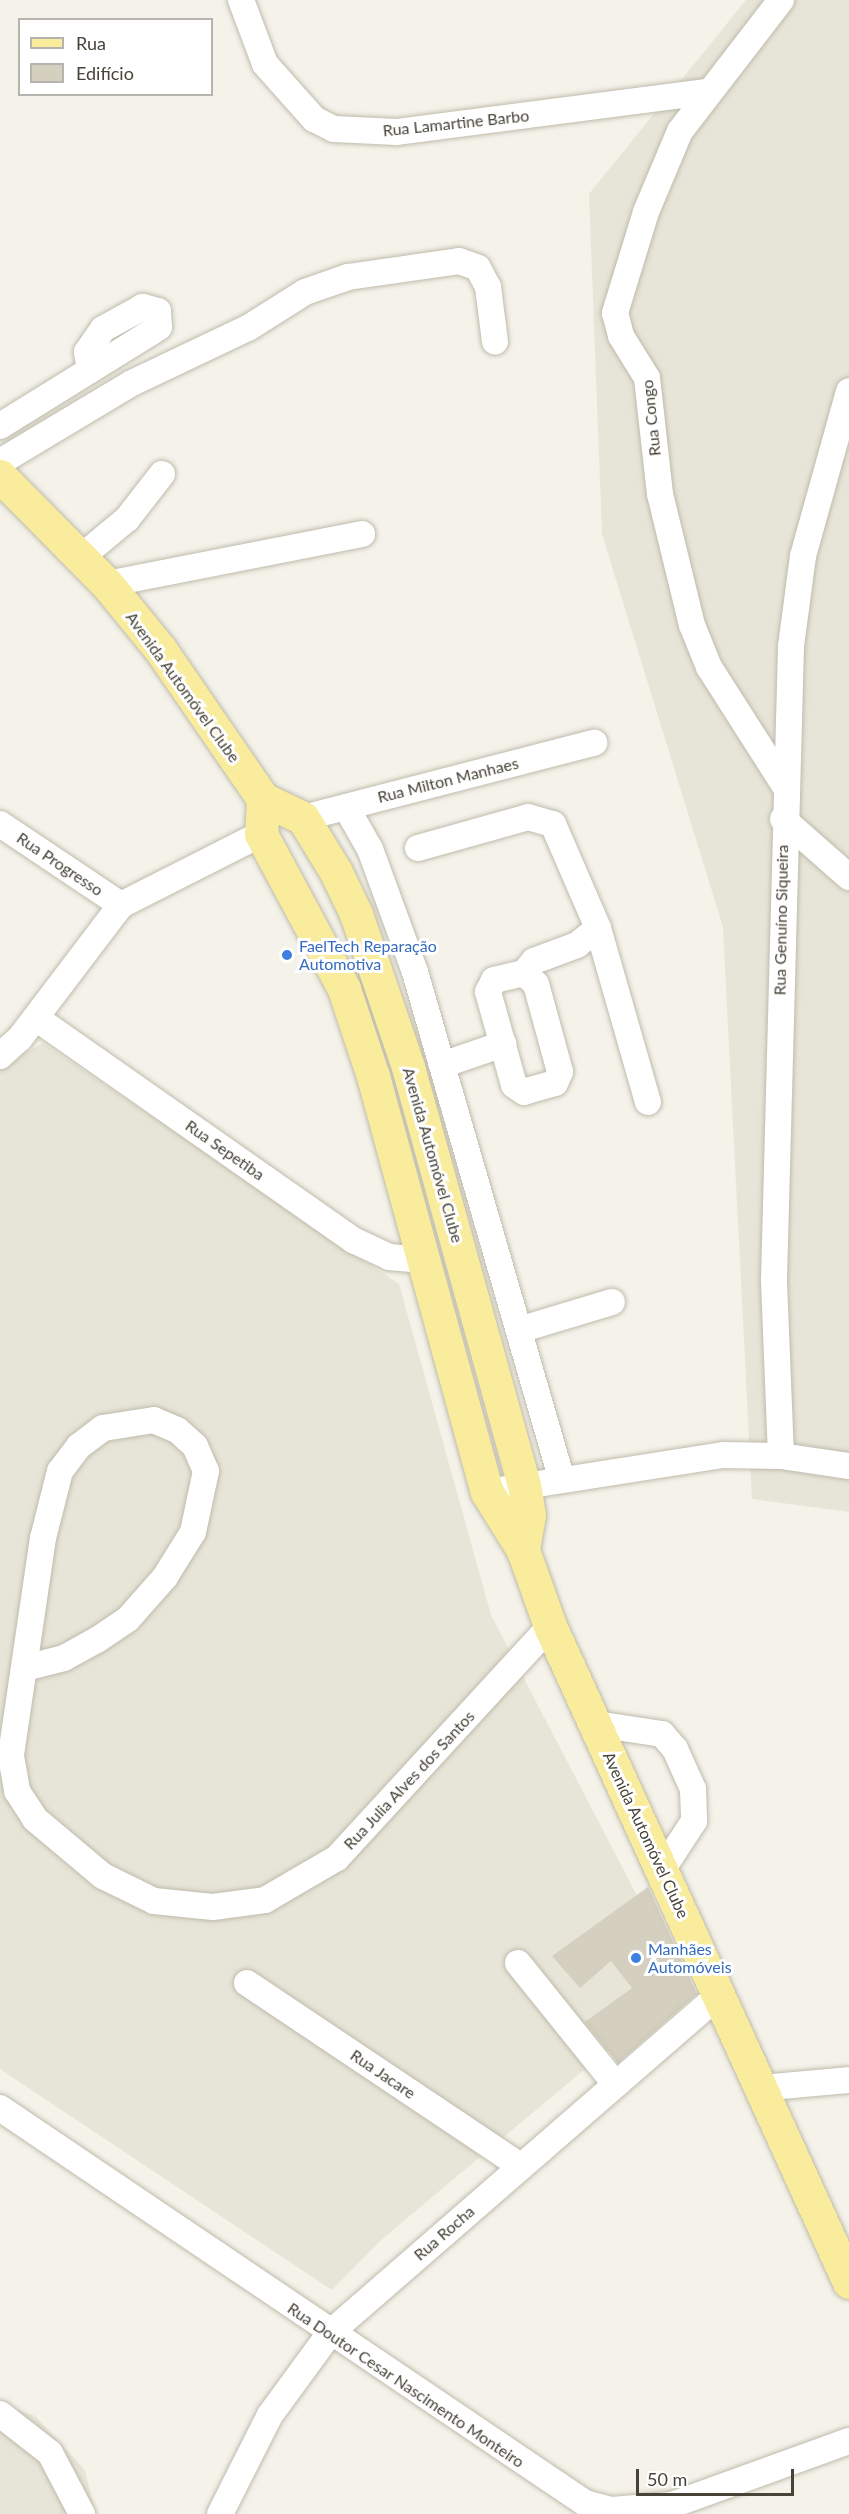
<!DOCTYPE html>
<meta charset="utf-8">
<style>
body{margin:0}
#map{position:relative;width:849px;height:2514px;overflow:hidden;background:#f4f2e9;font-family:Lato,sans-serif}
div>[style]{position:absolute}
.residential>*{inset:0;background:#e7e5d8}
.building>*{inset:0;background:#d5cfbf}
.roads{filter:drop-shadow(0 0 2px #bfbbac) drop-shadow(0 0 2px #bfbbac)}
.minor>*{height:26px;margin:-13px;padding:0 13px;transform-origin:13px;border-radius:13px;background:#fff}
.major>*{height:33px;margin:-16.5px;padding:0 16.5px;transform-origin:16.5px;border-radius:16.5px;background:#f9ec9d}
.dots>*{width:16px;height:16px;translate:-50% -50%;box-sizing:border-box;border:3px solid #fff;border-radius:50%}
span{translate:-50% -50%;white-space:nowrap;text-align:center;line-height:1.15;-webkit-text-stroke:6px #fff;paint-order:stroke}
.street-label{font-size:16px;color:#474338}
.shop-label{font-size:16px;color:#366cbe}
.left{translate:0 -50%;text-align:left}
.legend{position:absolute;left:18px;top:18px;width:195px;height:78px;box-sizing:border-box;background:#fff;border:2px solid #b5b4af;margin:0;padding:8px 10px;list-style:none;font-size:18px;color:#474338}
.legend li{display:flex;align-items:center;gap:12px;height:30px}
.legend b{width:30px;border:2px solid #b5b4af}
.scale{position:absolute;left:636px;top:2469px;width:158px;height:27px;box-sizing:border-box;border:3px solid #474338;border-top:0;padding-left:8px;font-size:18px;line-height:21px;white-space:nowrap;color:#474338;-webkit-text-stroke:4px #fff;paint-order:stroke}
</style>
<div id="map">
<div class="residential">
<div style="clip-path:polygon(746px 0,849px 0,849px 1512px,752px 1499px,723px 927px,602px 534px,589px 194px)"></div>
<div style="clip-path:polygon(43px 1043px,399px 1284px,491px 1615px,684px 1986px,381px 2240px,332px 2290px,0 2069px,0 1066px)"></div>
<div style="clip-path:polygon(0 2403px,35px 2416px,85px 2470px,95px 2514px,0 2514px)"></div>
</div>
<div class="building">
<div style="clip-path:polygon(648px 1887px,697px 1994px,618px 2063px,585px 2022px,632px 1988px,611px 1961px,580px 1988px,552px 1956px)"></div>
</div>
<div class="roads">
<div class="minor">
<div style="left:241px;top:0;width:68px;rotate:69.4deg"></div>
<div style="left:265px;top:64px;width:74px;rotate:48.3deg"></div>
<div style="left:314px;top:119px;width:22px;rotate:27deg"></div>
<div style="left:334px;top:129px;width:63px;rotate:2.7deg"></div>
<div style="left:397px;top:132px;width:311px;rotate:-7.4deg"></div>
<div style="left:781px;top:0;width:165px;rotate:127.6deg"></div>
<div style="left:680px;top:131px;width:88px;rotate:112.8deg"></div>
<div style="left:646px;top:212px;width:106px;rotate:107.1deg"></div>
<div style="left:615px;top:313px;width:24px;rotate:75deg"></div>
<div style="left:621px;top:336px;width:49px;rotate:58.2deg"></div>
<div style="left:647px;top:378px;width:117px;rotate:83.6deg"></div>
<div style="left:660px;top:494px;width:135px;rotate:76.3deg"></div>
<div style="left:692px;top:625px;width:45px;rotate:68deg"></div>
<div style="left:709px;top:667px;width:143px;rotate:57.5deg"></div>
<div style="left:0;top:426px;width:176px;rotate:-31.8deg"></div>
<div style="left:150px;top:333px;width:11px;rotate:-34deg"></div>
<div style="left:159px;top:327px;width:16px;rotate:-94deg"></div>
<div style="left:158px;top:311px;width:16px;rotate:-165deg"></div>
<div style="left:143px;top:307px;width:46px;rotate:151.2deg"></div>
<div style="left:103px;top:329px;width:28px;rotate:125deg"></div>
<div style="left:87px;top:352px;width:18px;rotate:81deg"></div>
<div style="left:0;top:462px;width:154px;rotate:-30.9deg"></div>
<div style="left:132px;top:383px;width:128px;rotate:-25.4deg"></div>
<div style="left:248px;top:328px;width:67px;rotate:-32.3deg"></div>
<div style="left:305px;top:292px;width:46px;rotate:-19.2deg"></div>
<div style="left:348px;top:277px;width:112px;rotate:-8.2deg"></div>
<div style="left:459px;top:261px;width:20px;rotate:20deg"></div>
<div style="left:478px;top:268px;width:21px;rotate:62deg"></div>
<div style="left:488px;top:287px;width:55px;rotate:82.7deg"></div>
<div style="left:80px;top:558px;width:61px;rotate:-39.7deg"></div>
<div style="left:127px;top:519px;width:57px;rotate:-52.1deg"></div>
<div style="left:107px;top:584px;width:260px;rotate:-11.1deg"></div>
<div style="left:346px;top:807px;width:48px;rotate:60.3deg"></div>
<div style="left:370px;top:849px;width:131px;rotate:69.9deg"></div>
<div style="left:415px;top:972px;width:526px;rotate:73.87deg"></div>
<div style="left:303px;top:818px;width:301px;rotate:-14.5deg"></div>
<div style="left:783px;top:819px;width:88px;rotate:41.3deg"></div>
<div style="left:0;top:824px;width:146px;rotate:33.8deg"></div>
<div style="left:418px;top:848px;width:114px;rotate:-15.7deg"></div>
<div style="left:528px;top:817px;width:26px;rotate:16deg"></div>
<div style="left:553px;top:824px;width:113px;rotate:66.6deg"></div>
<div style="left:598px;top:928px;width:27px;rotate:141deg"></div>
<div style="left:577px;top:945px;width:46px;rotate:159.6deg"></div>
<div style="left:534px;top:961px;width:16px;rotate:130deg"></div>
<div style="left:598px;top:928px;width:181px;rotate:74deg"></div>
<div style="left:524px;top:973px;width:16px;rotate:43deg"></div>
<div style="left:536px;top:984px;width:91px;rotate:74.7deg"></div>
<div style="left:560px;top:1072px;width:12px;rotate:114deg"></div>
<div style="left:555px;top:1083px;width:32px;rotate:164deg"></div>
<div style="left:524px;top:1092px;width:12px;rotate:-145deg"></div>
<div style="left:514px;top:1085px;width:97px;rotate:-105.6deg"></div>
<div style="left:488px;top:992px;width:13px;rotate:-63deg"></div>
<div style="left:494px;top:980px;width:31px;rotate:-13deg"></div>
<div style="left:36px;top:1018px;width:389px;rotate:35deg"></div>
<div style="left:355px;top:1241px;width:38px;rotate:25deg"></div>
<div style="left:389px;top:1257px;width:34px;rotate:5deg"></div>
<div style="left:0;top:1056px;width:27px;rotate:-42deg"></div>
<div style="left:20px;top:1038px;width:167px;rotate:-52.8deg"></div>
<div style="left:121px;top:905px;width:157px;rotate:-26.9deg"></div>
<div style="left:442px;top:1065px;width:65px;rotate:-19deg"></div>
<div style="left:519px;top:1330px;width:97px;rotate:-16.8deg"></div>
<div style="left:781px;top:1456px;width:177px;rotate:-92.3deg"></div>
<div style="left:774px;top:1279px;width:633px;rotate:-88.46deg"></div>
<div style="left:791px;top:646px;width:91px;rotate:-82.4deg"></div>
<div style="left:803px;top:556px;width:171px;rotate:-74.4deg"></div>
<div style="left:487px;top:1492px;width:239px;rotate:-8.9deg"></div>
<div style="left:723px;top:1455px;width:58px;rotate:1deg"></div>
<div style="left:781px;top:1456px;width:69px;rotate:8.4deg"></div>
<div style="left:25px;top:1668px;width:40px;rotate:-14.4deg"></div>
<div style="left:64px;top:1658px;width:38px;rotate:-29deg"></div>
<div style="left:97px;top:1640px;width:37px;rotate:-34deg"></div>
<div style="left:128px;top:1619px;width:56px;rotate:-48.6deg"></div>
<div style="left:165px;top:1577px;width:53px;rotate:-58.1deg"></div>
<div style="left:193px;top:1532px;width:62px;rotate:-78deg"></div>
<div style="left:206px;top:1471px;width:27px;rotate:-114deg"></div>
<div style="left:195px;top:1446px;width:24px;rotate:-138deg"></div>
<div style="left:177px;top:1430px;width:25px;rotate:-157deg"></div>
<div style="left:154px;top:1420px;width:52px;rotate:171.1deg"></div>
<div style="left:103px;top:1428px;width:30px;rotate:143deg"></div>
<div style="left:79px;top:1446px;width:31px;rotate:127deg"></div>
<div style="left:60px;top:1471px;width:69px;rotate:104.2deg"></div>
<div style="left:43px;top:1538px;width:220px;rotate:98.4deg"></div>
<div style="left:11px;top:1756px;width:36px;rotate:80deg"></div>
<div style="left:17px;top:1791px;width:33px;rotate:57deg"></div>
<div style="left:35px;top:1819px;width:89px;rotate:40deg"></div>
<div style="left:103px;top:1876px;width:57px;rotate:26.1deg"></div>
<div style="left:154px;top:1901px;width:59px;rotate:5.8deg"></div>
<div style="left:213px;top:1907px;width:52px;rotate:-7.7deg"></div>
<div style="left:265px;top:1900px;width:83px;rotate:-30.3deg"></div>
<div style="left:337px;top:1858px;width:315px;rotate:-47.4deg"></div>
<div style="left:596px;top:1724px;width:67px;rotate:8.6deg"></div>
<div style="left:662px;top:1734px;width:20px;rotate:49deg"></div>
<div style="left:675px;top:1749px;width:44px;rotate:65.8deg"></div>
<div style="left:693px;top:1789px;width:32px;rotate:88deg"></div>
<div style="left:694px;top:1821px;width:59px;rotate:123.1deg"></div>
<div style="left:518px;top:1963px;width:156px;rotate:51.2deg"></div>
<div style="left:247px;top:1983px;width:329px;rotate:33.8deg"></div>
<div style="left:761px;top:2088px;width:88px;rotate:-5.2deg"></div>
<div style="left:0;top:2108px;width:706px;rotate:34.03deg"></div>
<div style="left:585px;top:2503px;width:28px;rotate:15deg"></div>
<div style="left:612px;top:2510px;width:60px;rotate:-4.8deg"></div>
<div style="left:672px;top:2505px;width:188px;rotate:-19.9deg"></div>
<div style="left:0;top:2414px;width:63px;rotate:38deg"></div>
<div style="left:50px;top:2453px;width:69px;rotate:62.3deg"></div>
<div style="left:220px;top:2514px;width:111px;rotate:-63.2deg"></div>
<div style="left:270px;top:2415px;width:102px;rotate:-53.8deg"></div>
<div style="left:330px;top:2333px;width:517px;rotate:-41deg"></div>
</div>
<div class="major">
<div style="left:0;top:476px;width:152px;rotate:45.3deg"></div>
<div style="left:107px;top:584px;width:84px;rotate:50.8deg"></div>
<div style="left:160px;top:649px;width:182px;rotate:55.5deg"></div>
<div style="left:263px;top:799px;width:44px;rotate:25.4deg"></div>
<div style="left:303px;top:818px;width:63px;rotate:58.6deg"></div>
<div style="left:336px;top:872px;width:47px;rotate:64.5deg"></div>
<div style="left:356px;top:914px;width:162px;rotate:71.2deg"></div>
<div style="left:408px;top:1067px;width:433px;rotate:74.5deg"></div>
<div style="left:524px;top:1484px;width:31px;rotate:81deg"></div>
<div style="left:529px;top:1515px;width:36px;rotate:100deg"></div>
<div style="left:263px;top:799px;width:35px;rotate:93deg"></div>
<div style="left:261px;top:834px;width:176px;rotate:61.8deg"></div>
<div style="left:344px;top:989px;width:92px;rotate:71.6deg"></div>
<div style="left:373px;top:1076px;width:431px;rotate:74.7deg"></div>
<div style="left:487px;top:1492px;width:68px;rotate:58.2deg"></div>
<div style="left:523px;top:1550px;width:81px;rotate:70.4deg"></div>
<div style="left:550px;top:1626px;width:721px;rotate:65.5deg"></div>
</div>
</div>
<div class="dots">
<div style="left:287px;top:955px;background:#3f7fe0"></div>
<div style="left:636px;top:1958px;background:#3f7fe0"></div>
</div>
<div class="street-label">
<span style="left:456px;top:123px;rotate:-6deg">Rua Lamartine Barbo</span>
<span style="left:651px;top:418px;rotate:-96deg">Rua Congo</span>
<span style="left:183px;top:687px;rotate:54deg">Avenida Automóvel Clube</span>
<span style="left:448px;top:780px;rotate:-14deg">Rua Milton Manhaes</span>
<span style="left:60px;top:864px;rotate:34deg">Rua Progresso</span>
<span style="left:781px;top:920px;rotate:-89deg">Rua Genuíno Siqueira</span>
<span style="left:225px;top:1150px;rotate:35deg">Rua Sepetiba</span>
<span style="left:433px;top:1155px;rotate:74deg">Avenida Automóvel Clube</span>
<span style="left:409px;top:1780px;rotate:-47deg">Rua Julia Alves dos Santos</span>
<span style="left:646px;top:1835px;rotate:65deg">Avenida Automóvel Clube</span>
<span style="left:383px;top:2074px;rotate:34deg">Rua Jacare</span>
<span style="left:444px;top:2233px;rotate:-41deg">Rua Rocha</span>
<span style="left:406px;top:2385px;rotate:34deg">Rua Doutor Cesar Nascimento Monteiro</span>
</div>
<div class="shop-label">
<span class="left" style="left:299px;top:955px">FaelTech Reparação<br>Automotiva</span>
<span class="left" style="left:648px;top:1958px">Manhães<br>Automóveis</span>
</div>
<ul class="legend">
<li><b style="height:8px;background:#f9ec9d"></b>Rua</li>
<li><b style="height:16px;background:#d5cfbf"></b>Edifício</li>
</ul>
<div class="scale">50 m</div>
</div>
